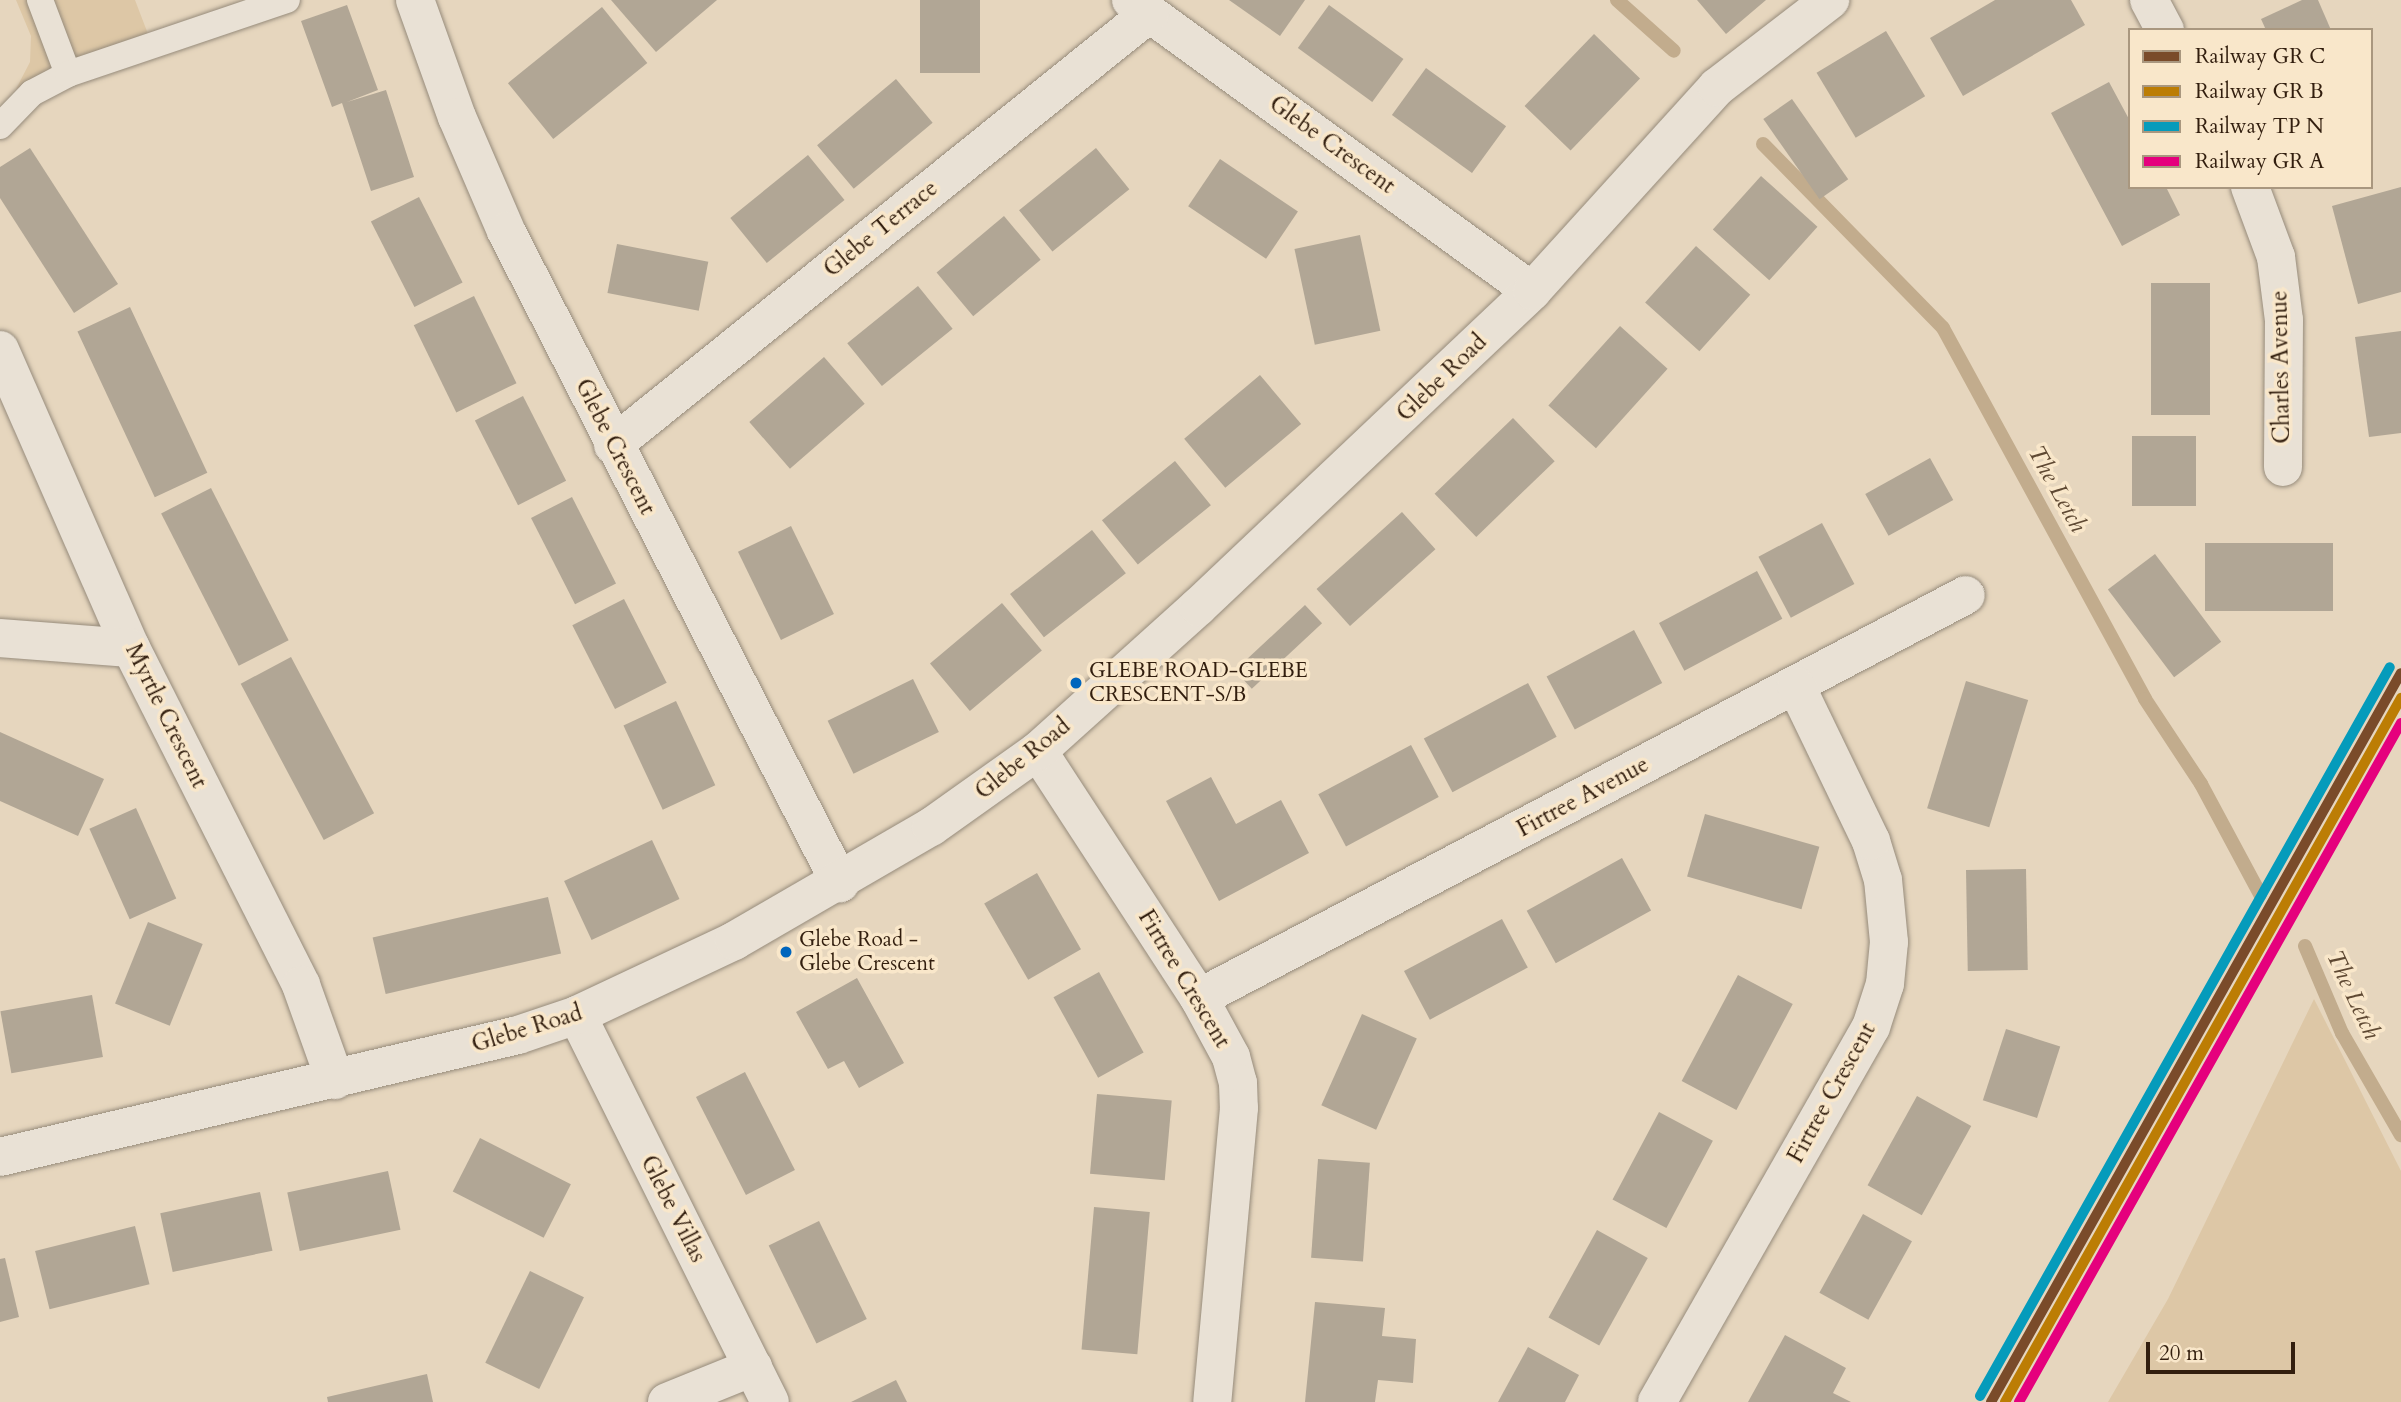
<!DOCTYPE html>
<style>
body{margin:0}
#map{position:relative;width:2401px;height:1402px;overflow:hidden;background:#e6d6be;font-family:Cardo,serif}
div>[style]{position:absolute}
.green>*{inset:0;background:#ddc7a6}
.stream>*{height:14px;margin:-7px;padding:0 7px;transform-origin:7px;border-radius:7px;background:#c2ac8d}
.building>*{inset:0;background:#b1a695;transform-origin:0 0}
.roads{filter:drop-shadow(0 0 2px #968b7b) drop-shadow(0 0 2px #968b7b)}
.service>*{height:26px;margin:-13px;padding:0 13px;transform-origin:13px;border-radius:13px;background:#e9e1d5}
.minor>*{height:38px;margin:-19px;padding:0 19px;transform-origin:19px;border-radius:19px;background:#e9e1d5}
.tertiary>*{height:38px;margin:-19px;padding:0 19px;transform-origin:19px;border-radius:19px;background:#e9e1d5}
.rail-1>*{height:10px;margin:-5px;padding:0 5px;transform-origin:5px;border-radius:5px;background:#7a4b2a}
.rail-2>*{height:10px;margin:-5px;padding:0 5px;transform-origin:5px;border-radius:5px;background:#bc7d04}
.rail-3>*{height:10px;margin:-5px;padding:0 5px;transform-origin:5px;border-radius:5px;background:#059bbb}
.rail-4>*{height:10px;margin:-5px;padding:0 5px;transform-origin:5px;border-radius:5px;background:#e5007d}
.dots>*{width:19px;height:19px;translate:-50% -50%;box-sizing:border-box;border:4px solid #f9e7ca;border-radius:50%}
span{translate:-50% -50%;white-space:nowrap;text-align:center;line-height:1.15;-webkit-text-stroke:7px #f9e7ca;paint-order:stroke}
.bus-label{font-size:21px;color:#321e0e}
.left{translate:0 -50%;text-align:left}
.street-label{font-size:23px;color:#321e0e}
.water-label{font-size:24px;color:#5f4933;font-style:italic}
.legend{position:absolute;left:2128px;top:28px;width:245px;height:161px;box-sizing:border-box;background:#f9e7ca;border:2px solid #a9977f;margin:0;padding:9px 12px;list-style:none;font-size:21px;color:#321e0e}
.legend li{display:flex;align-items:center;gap:14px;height:35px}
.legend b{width:35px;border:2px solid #a9977f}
.scale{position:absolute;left:2146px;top:1342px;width:149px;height:32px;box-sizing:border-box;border:4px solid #321e0e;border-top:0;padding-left:9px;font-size:21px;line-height:24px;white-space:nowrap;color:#321e0e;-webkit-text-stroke:5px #f9e7ca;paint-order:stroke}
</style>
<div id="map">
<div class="green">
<div style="clip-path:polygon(16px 0,135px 0,148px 34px,42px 73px,16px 89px,30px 62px,31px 36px)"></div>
<div style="clip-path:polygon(2314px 999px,2401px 1171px,2401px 1402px,2108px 1402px,2168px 1299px)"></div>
</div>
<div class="stream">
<div style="left:1617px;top:0;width:76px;rotate:41.8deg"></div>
<div style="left:1763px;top:144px;width:257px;rotate:45.6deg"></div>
<div style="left:1943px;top:328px;width:422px;rotate:61.4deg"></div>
<div style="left:2145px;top:699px;width:102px;rotate:56.6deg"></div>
<div style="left:2201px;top:784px;width:125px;rotate:61.8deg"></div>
<div style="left:2305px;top:946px;width:95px;rotate:67deg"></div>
<div style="left:2342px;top:1033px;width:118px;rotate:60deg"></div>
</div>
<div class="building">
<div style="clip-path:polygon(611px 0,717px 0,656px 52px)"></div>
<div style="left:920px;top:0;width:60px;height:73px"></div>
<div style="clip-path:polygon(1229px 0,1305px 0,1280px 36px)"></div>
<div style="clip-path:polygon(1697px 0,1766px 0,1726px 34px)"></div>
<div style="clip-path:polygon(1995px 0,2071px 0,2085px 25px,1963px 96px,1930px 38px)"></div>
<div style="clip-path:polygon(2302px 0,2318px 0,2331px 30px,2266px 30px,2261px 19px)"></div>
<div style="clip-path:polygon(347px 5px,378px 90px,347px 102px,386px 90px,414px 177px,371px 191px,342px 103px,332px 107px,301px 21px)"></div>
<div style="left:1329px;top:5px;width:92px;height:53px;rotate:36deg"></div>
<div style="left:602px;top:7px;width:72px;height:121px;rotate:51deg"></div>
<div style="left:1886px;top:31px;width:76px;height:81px;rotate:59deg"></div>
<div style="left:1594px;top:34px;width:64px;height:100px;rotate:44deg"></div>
<div style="left:1426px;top:68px;width:99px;height:58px;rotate:36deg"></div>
<div style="left:896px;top:79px;width:57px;height:103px;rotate:50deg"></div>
<div style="clip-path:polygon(2109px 82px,2130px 121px,2130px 187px,2166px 187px,2180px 215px,2122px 246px,2051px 113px)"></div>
<div style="left:1792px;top:99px;width:98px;height:35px;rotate:55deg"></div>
<div style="clip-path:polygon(30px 148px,118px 284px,74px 313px,0 198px,0 167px)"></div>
<div style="left:1096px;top:148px;width:53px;height:99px;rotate:51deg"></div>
<div style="left:808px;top:155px;width:58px;height:100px;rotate:51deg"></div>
<div style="left:1220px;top:159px;width:94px;height:57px;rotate:34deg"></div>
<div style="left:1761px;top:176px;width:76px;height:72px;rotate:42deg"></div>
<div style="clip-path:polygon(2401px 187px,2401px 292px,2358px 304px,2332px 206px)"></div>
<div style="left:419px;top:197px;width:96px;height:54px;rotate:63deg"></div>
<div style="left:1004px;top:216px;width:57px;height:88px;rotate:50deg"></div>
<div style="left:1360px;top:235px;width:98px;height:67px;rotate:78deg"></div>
<div style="left:617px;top:244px;width:93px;height:50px;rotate:11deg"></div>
<div style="left:1696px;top:246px;width:73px;height:76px;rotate:42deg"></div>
<div style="left:2210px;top:283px;width:132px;height:59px;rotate:90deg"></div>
<div style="left:918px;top:286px;width:55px;height:91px;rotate:51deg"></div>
<div style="left:474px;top:296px;width:97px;height:67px;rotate:64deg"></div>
<div style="left:130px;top:307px;width:183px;height:58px;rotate:65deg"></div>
<div style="left:1620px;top:326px;width:64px;height:107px;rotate:42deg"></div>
<div style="clip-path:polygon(2401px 331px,2401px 433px,2369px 437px,2355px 337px)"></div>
<div style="left:824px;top:357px;width:62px;height:99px;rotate:49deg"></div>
<div style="left:1260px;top:375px;width:64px;height:99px;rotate:50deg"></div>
<div style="left:523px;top:396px;width:95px;height:54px;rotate:63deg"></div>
<div style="left:1513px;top:418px;width:60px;height:109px;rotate:46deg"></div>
<div style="left:2132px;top:436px;width:64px;height:70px"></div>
<div style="left:1930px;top:458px;width:48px;height:74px;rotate:61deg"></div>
<div style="left:1175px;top:461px;width:57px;height:94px;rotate:51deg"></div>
<div style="left:211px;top:488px;width:171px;height:56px;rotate:63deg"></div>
<div style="left:572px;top:497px;width:97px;height:46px;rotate:63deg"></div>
<div style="left:1402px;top:512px;width:50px;height:115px;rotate:48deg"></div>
<div style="left:1822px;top:523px;width:69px;height:72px;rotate:62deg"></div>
<div style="left:791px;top:526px;width:98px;height:59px;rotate:64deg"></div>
<div style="left:1092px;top:530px;width:55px;height:104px;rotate:52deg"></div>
<div style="left:2333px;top:543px;width:68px;height:128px;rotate:90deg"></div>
<div style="left:2155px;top:554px;width:110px;height:59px;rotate:53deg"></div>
<div style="left:1757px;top:571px;width:54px;height:111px;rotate:62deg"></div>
<div style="left:624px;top:599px;width:94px;height:58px;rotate:63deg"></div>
<div style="left:1002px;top:603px;width:62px;height:94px;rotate:50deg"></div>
<div style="left:1305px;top:605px;width:25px;height:96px;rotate:47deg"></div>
<div style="left:1634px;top:630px;width:60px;height:99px;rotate:62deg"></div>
<div style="left:291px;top:657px;width:177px;height:57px;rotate:62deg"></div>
<div style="left:913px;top:679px;width:59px;height:95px;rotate:64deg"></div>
<div style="left:1966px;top:681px;width:65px;height:133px;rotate:17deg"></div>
<div style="left:1528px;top:683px;width:61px;height:118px;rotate:62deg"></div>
<div style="left:676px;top:701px;width:93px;height:58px;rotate:65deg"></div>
<div style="clip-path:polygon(0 732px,104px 779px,78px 836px,0 801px)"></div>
<div style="left:1411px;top:745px;width:59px;height:105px;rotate:62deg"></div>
<div style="clip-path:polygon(1211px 777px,1236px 824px,1281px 800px,1309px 853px,1219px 901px,1166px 801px)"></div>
<div style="left:136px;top:808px;width:99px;height:51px;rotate:66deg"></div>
<div style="left:1705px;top:814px;width:119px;height:65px;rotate:16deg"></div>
<div style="left:652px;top:840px;width:65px;height:97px;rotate:65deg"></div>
<div style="left:1622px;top:858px;width:60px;height:109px;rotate:61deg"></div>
<div style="left:2026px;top:869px;width:101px;height:60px;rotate:89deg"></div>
<div style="left:1037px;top:873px;width:88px;height:61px;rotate:60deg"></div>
<div style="left:548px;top:897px;width:58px;height:180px;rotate:77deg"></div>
<div style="left:1502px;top:919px;width:55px;height:111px;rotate:62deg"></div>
<div style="left:148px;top:922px;width:59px;height:88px;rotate:22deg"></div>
<div style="left:1099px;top:972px;width:92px;height:52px;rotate:61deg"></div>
<div style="left:1738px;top:975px;width:62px;height:120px;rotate:28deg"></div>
<div style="clip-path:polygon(857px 978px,904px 1063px,859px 1088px,844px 1061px,828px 1069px,796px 1012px)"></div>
<div style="left:92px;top:995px;width:63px;height:93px;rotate:80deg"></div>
<div style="left:1362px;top:1014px;width:60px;height:100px;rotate:24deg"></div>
<div style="left:2006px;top:1029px;width:57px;height:75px;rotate:18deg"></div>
<div style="left:745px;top:1072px;width:110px;height:55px;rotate:63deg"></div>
<div style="left:1097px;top:1094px;width:75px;height:80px;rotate:5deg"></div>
<div style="left:1917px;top:1096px;width:62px;height:102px;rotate:29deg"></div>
<div style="left:1659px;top:1112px;width:61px;height:99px;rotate:28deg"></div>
<div style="left:480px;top:1138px;width:102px;height:60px;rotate:27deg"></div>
<div style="left:1318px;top:1159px;width:52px;height:99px;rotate:4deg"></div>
<div style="left:388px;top:1171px;width:60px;height:103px;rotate:78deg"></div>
<div style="left:260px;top:1192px;width:60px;height:102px;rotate:78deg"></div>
<div style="left:1094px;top:1207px;width:56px;height:143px;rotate:5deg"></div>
<div style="left:1863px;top:1214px;width:56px;height:90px;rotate:29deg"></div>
<div style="left:819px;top:1221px;width:109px;height:56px;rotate:64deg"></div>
<div style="left:135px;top:1226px;width:60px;height:103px;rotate:76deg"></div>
<div style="left:1597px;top:1230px;width:58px;height:100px;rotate:29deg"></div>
<div style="clip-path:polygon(5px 1258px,19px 1317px,0 1322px,0 1259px)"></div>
<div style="left:530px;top:1271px;width:60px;height:102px;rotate:26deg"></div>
<div style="clip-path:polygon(1315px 1302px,1385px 1308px,1382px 1336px,1416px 1339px,1413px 1383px,1378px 1380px,1375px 1402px,1305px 1402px)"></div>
<div style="clip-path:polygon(1785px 1335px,1846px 1368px,1833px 1393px,1851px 1402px,1748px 1402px)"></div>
<div style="clip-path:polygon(1528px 1347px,1579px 1375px,1565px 1402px,1498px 1402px)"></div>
<div style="clip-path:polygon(427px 1374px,433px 1402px,328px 1402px,327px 1397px)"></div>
<div style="clip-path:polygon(896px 1380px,907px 1402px,851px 1402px)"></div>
</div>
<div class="roads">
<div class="service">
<div style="left:40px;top:0;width:79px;rotate:69.3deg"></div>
<div style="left:0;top:126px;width:46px;rotate:-45.9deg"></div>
<div style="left:32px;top:93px;width:41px;rotate:-27.8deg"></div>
<div style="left:68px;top:74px;width:231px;rotate:-18.7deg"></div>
</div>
<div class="minor">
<div style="left:415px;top:0;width:124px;rotate:70.3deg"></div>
<div style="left:457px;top:117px;width:124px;rotate:66.7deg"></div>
<div style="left:506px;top:231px;width:733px;rotate:62.88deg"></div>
<div style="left:1131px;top:0;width:495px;rotate:36deg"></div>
<div style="left:2149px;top:0;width:34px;rotate:62deg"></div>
<div style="left:2250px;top:187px;width:75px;rotate:69.6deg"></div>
<div style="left:2276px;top:257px;width:64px;rotate:82.8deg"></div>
<div style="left:2284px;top:320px;width:147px;rotate:90.4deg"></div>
<div style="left:0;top:350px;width:326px;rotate:66.3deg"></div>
<div style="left:131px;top:648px;width:377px;rotate:63.2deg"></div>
<div style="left:301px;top:985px;width:101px;rotate:70.3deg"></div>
<div style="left:613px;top:445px;width:689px;rotate:-38.82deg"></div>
<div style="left:0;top:638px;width:131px;rotate:4.4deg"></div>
<div style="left:1038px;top:751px;width:295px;rotate:56.9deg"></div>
<div style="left:1199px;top:998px;width:67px;rotate:61.5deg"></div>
<div style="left:1231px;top:1057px;width:27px;rotate:75deg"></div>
<div style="left:1238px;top:1083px;width:25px;rotate:88deg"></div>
<div style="left:1239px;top:1108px;width:295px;rotate:95.2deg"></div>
<div style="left:1199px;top:998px;width:866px;rotate:-27.72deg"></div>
<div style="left:577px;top:1015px;width:432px;rotate:63.5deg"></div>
<div style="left:667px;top:1402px;width:93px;rotate:-22.1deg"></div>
<div style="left:1657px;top:1402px;width:432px;rotate:-60.3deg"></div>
<div style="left:1871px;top:1027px;width:45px;rotate:-72deg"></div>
<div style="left:1885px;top:984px;width:42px;rotate:-84.6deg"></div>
<div style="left:1889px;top:942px;width:62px;rotate:-95.5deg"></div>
<div style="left:1883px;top:880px;width:41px;rotate:-107.1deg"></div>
<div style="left:1871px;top:841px;width:172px;rotate:-115.8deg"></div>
</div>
<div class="tertiary">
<div style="left:0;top:1157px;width:532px;rotate:-13.25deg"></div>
<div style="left:518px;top:1035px;width:62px;rotate:-18.7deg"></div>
<div style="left:577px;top:1015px;width:174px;rotate:-25.2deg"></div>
<div style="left:734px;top:941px;width:228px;rotate:-30.1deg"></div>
<div style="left:931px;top:827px;width:131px;rotate:-35.4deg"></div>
<div style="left:1038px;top:751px;width:215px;rotate:-42deg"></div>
<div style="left:1198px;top:607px;width:460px;rotate:-43.4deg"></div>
<div style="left:1532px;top:291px;width:275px;rotate:-47.8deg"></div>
<div style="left:1717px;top:87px;width:143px;rotate:-37.6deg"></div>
</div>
</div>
<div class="rail-1">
<div style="left:1991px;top:1402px;width:836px;rotate:-60.65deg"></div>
</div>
<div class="rail-2">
<div style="left:2005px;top:1402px;width:808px;rotate:-60.64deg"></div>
</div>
<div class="rail-3">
<div style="left:1980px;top:1396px;width:836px;rotate:-60.65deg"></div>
</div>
<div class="rail-4">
<div style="left:2019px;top:1402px;width:779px;rotate:-60.64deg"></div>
</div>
<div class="dots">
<div style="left:1076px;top:683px;background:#0065bd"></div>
<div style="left:786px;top:952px;background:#0065bd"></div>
</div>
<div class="bus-label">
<span class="left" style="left:1089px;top:683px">GLEBE ROAD-GLEBE<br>CRESCENT-S/B</span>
<span class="left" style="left:799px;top:952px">Glebe Road -<br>Glebe Crescent</span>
</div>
<div class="street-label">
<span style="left:1332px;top:145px;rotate:36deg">Glebe Crescent</span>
<span style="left:881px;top:229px;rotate:-39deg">Glebe Terrace</span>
<span style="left:2281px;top:367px;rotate:-91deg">Charles Avenue</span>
<span style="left:1442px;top:378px;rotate:-44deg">Glebe Road</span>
<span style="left:615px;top:447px;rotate:63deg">Glebe Crescent</span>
<span style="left:166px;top:716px;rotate:64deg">Myrtle Crescent</span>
<span style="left:1023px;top:759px;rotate:-39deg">Glebe Road</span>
<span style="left:1583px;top:797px;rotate:-28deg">Firtree Avenue</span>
<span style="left:1184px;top:979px;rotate:59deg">Firtree Crescent</span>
<span style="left:527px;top:1029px;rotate:-17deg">Glebe Road</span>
<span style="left:1832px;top:1093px;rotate:-61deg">Firtree Crescent</span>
<span style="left:673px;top:1209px;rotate:63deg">Glebe Villas</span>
</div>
<div class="water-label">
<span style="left:2057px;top:489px;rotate:61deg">The Letch</span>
<span style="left:2353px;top:995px;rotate:65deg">The Letch</span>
</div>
<ul class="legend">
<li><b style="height:9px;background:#7a4b2a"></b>Railway GR C</li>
<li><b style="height:9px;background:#bc7d04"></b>Railway GR B</li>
<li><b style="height:9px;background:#059bbb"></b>Railway TP N</li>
<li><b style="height:9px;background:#e5007d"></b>Railway GR A</li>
</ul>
<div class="scale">20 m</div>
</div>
